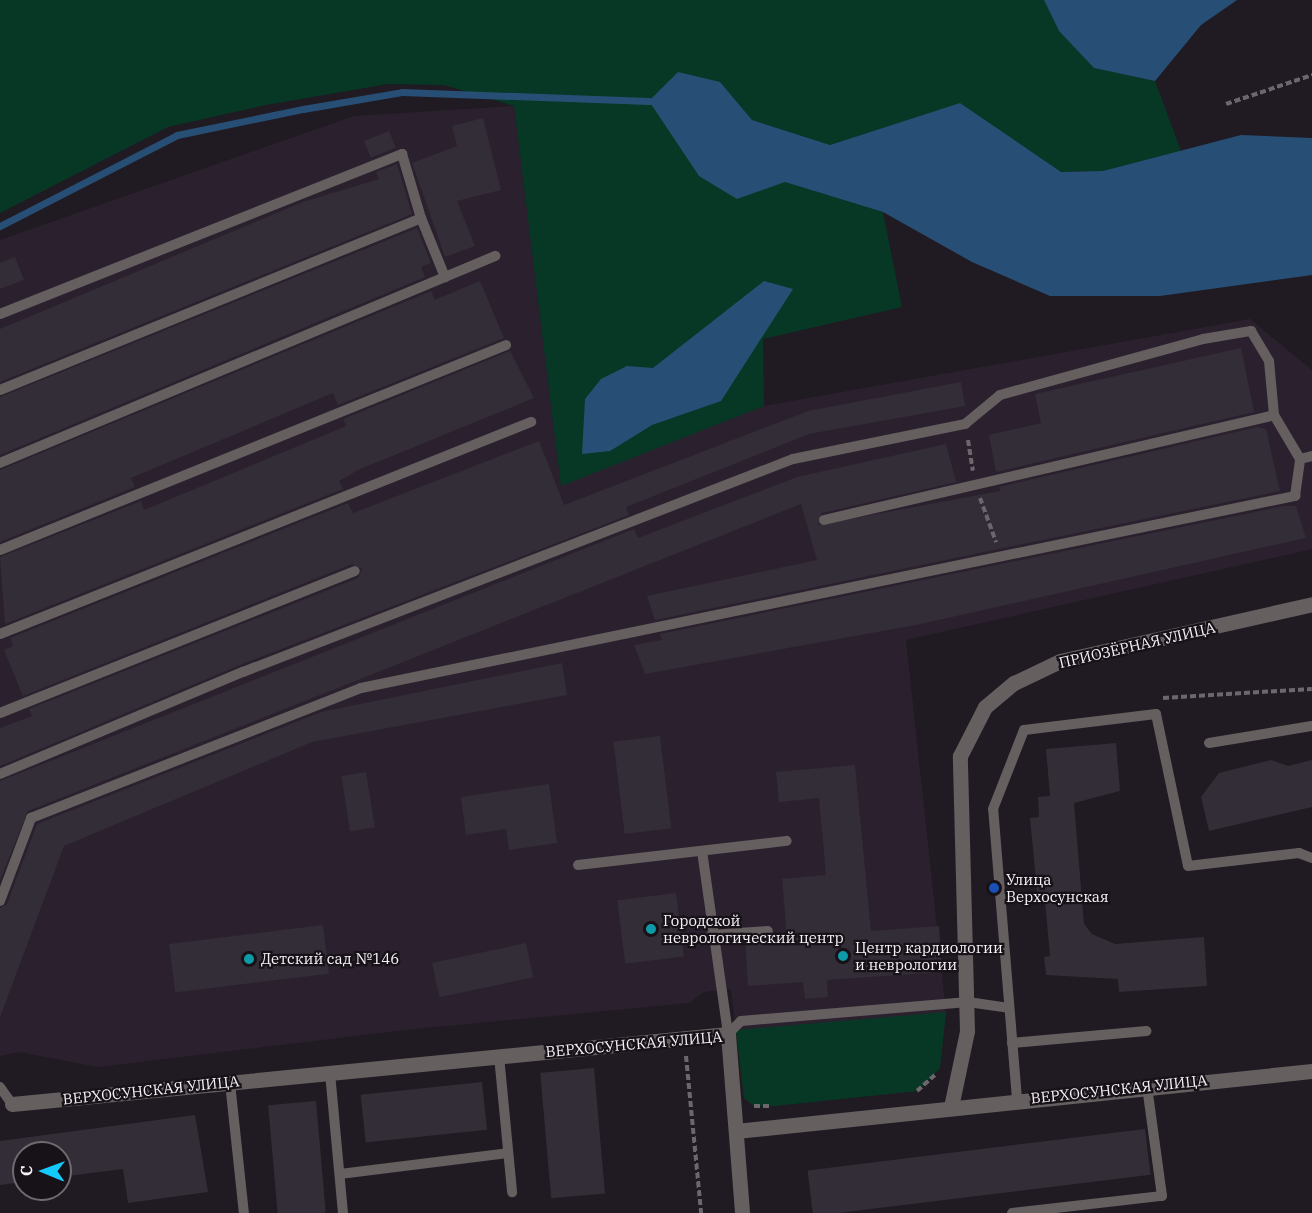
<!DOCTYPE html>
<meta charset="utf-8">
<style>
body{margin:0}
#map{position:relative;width:1312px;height:1213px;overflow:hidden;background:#201a22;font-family:"IBM Plex Serif",serif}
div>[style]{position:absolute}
.built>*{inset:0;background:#2b212e}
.green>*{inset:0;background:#063825}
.water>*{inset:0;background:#274f75}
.stream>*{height:7px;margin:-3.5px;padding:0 3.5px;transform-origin:3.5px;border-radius:3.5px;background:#274f75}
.building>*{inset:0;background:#322d36;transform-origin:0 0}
.path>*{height:4px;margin-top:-2px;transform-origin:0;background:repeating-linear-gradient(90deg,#6c666d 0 6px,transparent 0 9px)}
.lane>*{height:10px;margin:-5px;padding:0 5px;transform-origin:5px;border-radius:5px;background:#655f60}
.street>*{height:15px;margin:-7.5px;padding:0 7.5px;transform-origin:7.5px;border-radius:7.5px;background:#655f60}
.dots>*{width:16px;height:16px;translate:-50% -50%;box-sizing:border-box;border:3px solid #171118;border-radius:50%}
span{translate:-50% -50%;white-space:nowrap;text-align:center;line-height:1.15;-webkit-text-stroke:4.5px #171118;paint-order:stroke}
.street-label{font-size:15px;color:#f6f1f7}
.poi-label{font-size:15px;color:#f6f1f7}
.left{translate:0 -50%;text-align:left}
.north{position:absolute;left:12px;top:1141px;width:60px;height:60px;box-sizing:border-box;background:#171118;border:2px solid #706b71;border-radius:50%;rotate:271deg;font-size:16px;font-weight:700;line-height:24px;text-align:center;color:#f6f1f7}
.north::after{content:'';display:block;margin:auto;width:21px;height:27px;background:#14cafb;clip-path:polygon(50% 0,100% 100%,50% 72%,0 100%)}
</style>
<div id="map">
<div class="built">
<div style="clip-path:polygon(514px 106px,561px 485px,764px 406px,1250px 319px,1312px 370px,1312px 549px,906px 640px,946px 1012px,940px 1068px,918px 1091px,754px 1106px,744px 1098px,731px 989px,704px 992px,689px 1003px,405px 1030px,98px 1067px,19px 1052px,0 1056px,0 240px,354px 116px)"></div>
</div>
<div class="green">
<div style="clip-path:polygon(0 0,1044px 0,1059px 31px,1094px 68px,1155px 81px,1181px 151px,1103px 171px,1060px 172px,960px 103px,830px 145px,752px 120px,720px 82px,737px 199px,785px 182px,883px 212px,902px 307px,763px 339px,764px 406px,561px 486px,514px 106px,444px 85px,388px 84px,266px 105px,168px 127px,0 213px)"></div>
<div style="clip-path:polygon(946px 1012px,940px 1068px,918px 1091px,775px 1106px,754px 1106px,744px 1098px,736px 1030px)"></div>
</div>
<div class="water">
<div style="clip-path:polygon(1044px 0,1237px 0,1201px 25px,1155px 81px,1094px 68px,1059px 31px)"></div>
<div style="clip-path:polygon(678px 72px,720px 82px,752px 120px,830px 145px,960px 103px,1061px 172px,1103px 171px,1241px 135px,1312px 138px,1312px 275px,1160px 296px,1050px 296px,972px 262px,883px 212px,785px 182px,737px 199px,699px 176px,649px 101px)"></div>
<div style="clip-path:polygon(764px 281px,793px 289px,721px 401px,652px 425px,610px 451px,582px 454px,585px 399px,601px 379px,627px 366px,653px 368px)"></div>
</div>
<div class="stream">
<div style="left:0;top:226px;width:199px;rotate:-27.2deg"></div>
<div style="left:177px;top:135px;width:129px;rotate:-11.7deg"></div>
<div style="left:303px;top:109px;width:100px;rotate:-9.7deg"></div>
<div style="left:402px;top:92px;width:247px;rotate:2.1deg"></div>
</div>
<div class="building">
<div style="clip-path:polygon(483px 118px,501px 190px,457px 201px,475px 246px,445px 257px,412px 163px,457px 146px,452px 126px)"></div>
<div style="left:389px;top:131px;width:18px;height:27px;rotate:68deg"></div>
<div style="clip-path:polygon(397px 164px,412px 214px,0 382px,0 329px,303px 202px,379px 179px,376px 172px)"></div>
<div style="clip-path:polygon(417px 228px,431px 263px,421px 267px,425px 277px,0 455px,0 397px)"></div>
<div style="clip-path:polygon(15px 257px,24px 280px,0 289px,0 263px)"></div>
<div style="clip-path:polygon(480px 281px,504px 338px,338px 405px,333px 393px,131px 478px,135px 487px,0 542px,0 470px,431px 291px,435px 300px)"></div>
<div style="clip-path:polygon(1241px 348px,1254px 412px,996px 472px,989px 435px,1041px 423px,1035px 394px)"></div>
<div style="clip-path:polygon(510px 351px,534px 398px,358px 470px,339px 481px,343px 489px,5px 624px,0 557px,141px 501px,144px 510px,346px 426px,343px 419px)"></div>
<div style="clip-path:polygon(961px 382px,965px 406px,809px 434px,626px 507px,629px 515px,240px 665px,0 766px,0 728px,32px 716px,29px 709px,358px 578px,362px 569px,352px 564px,23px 696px,4px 650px,13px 646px,10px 638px,348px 503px,353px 513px,539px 441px,564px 505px,808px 411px)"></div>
<div style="clip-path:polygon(1257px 427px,1266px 429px,1280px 491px,655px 620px,647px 596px,817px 560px,801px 504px,28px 811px,0 880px,0 781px,634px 529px,638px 538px,797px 477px,946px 444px,956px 482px,822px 513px,818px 525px,1000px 491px,999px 487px)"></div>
<div style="clip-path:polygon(1284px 506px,1296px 506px,1306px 538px,916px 625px,645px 674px,634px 645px,662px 640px,660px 634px)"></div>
<div style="clip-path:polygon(562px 663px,567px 695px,312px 742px,64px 846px,0 1017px,0 908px,7px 904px,37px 824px,321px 712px)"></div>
<div style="left:660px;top:736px;width:93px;height:47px;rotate:83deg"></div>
<div style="clip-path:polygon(1116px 743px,1120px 791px,1074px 803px,1084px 924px,1092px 934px,1115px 944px,1204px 937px,1207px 986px,1119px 992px,1118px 979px,1046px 975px,1044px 957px,1050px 956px,1045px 901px,1038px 902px,1030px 818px,1039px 817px,1038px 797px,1050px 796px,1046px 749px)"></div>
<div style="clip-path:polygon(1271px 760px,1288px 766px,1312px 760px,1312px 807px,1209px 831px,1201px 797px,1219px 773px)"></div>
<div style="clip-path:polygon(855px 765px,871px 931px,939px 926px,942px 972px,827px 980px,828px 997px,816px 998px,805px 999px,803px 982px,748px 986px,745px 940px,787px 937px,782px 879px,826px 875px,819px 798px,779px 802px,776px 772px)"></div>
<div style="left:366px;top:772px;width:56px;height:25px;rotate:81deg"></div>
<div style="clip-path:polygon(549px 784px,557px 843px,509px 850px,506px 829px,466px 835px,461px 797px)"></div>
<div style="left:676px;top:893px;width:64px;height:59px;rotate:83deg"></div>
<div style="left:323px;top:925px;width:49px;height:155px;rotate:83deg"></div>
<div style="left:526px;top:943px;width:35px;height:96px;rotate:78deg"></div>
<div style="left:594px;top:1068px;width:126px;height:54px;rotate:85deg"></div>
<div style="left:482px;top:1082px;width:48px;height:122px;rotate:84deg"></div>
<div style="left:316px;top:1101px;width:112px;height:48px;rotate:85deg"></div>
<div style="clip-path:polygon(195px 1115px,208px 1192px,128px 1203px,123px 1169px,60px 1177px,60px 1153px,24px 1153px,24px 1182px,0 1185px,0 1141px)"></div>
<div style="left:1145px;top:1129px;width:46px;height:340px;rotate:83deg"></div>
</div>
<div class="path">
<div style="left:1226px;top:104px;width:91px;rotate:-18.6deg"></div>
<div style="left:968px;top:440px;width:31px;rotate:81deg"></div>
<div style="left:980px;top:498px;width:47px;rotate:70deg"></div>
<div style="left:1163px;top:698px;width:149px;rotate:-3.5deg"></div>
<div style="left:686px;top:1056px;width:158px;rotate:84.5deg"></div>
<div style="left:917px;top:1091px;width:27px;rotate:-42deg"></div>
<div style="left:754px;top:1106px;width:15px"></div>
</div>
<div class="lane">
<div style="left:0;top:314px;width:433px;rotate:-21.7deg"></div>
<div style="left:402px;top:154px;width:67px;rotate:73.5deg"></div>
<div style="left:0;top:390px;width:455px;rotate:-22.2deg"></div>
<div style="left:421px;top:218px;width:64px;rotate:67.9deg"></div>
<div style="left:0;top:463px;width:537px;rotate:-22.69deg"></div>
<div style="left:824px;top:520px;width:462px;rotate:-13.1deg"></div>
<div style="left:0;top:550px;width:546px;rotate:-22.05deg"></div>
<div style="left:0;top:634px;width:572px;rotate:-21.76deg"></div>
<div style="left:0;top:713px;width:382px;rotate:-21.8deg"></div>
<div style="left:1209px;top:743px;width:104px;rotate:-9.4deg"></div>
<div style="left:0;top:774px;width:264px;rotate:-22.8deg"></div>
<div style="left:243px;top:672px;width:590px;rotate:-21.17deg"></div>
<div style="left:793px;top:459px;width:176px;rotate:-11.5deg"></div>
<div style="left:965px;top:424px;width:45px;rotate:-39.6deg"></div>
<div style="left:1000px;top:395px;width:211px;rotate:-15.4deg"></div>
<div style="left:1203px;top:339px;width:49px;rotate:-9.5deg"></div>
<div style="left:1251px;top:331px;width:35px;rotate:59deg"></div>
<div style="left:1269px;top:361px;width:54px;rotate:84.7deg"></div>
<div style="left:1274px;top:415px;width:51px;rotate:59.4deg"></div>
<div style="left:1300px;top:459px;width:12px;rotate:-14deg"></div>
<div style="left:702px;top:851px;width:185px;rotate:81.9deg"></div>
<div style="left:578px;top:865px;width:210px;rotate:-6.6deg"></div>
<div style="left:0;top:901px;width:89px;rotate:-69.5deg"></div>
<div style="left:31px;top:818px;width:355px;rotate:-21.5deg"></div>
<div style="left:361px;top:688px;width:954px;rotate:-11.62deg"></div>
<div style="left:1295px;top:496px;width:37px;rotate:-82deg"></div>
<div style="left:711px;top:935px;width:57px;rotate:-4deg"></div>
<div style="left:728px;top:1034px;width:18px;rotate:-45deg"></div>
<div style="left:741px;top:1021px;width:228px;rotate:-4.8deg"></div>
<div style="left:968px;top:1002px;width:41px;rotate:8.3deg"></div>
<div style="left:1012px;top:1043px;width:135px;rotate:-5.1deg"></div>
<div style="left:499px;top:1056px;width:137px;rotate:84.5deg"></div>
<div style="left:330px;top:1073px;width:141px;rotate:84.7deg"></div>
<div style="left:230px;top:1083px;width:131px;rotate:83.9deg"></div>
<div style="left:0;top:1087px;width:21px;rotate:55deg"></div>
<div style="left:1017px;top:1099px;width:291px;rotate:-94.7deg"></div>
<div style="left:993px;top:809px;width:85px;rotate:-68.6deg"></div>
<div style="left:1024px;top:730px;width:133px;rotate:-6.9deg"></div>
<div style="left:1156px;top:714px;width:155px;rotate:78.1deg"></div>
<div style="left:1188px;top:866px;width:112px;rotate:-6.7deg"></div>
<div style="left:1299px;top:853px;width:14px;rotate:21deg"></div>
<div style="left:340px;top:1174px;width:169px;rotate:-7.1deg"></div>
<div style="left:1012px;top:1213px;width:151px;rotate:-6.5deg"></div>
<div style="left:1162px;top:1196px;width:111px;rotate:-97.8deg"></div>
</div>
<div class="street">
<div style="left:12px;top:1104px;width:719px;rotate:-5.58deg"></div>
<div style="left:728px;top:1034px;width:180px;rotate:85.5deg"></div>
<div style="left:951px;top:1107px;width:78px;rotate:-78.1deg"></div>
<div style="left:967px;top:1031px;width:275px;rotate:-91.5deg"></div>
<div style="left:960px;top:756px;width:55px;rotate:-63deg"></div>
<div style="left:985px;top:707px;width:38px;rotate:-40deg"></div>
<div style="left:1014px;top:683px;width:51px;rotate:-25.6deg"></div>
<div style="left:1060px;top:661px;width:258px;rotate:-12.7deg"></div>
<div style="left:736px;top:1131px;width:579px;rotate:-5.95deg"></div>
</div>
<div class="dots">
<div style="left:994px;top:888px;background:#1a4fb4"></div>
<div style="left:651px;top:929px;background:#0f9aa8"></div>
<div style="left:843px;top:956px;background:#0f9aa8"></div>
<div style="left:249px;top:959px;background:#0f9aa8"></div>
</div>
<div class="street-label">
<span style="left:1137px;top:645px;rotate:-13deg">ПРИОЗЁРНАЯ УЛИЦА</span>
<span style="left:634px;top:1044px;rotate:-5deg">ВЕРХОСУНСКАЯ УЛИЦА</span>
<span style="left:1119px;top:1089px;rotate:-6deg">ВЕРХОСУНСКАЯ УЛИЦА</span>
<span style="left:151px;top:1090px;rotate:-6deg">ВЕРХОСУНСКАЯ УЛИЦА</span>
</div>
<div class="poi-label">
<span class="left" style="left:1006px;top:888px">Улица<br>Верхосунская</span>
<span class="left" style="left:663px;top:929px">Городской<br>неврологический центр</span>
<span class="left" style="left:855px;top:956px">Центр кардиологии<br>и неврологии</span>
<span class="left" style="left:261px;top:959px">Детский сад №146</span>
</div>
<div class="north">С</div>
</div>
